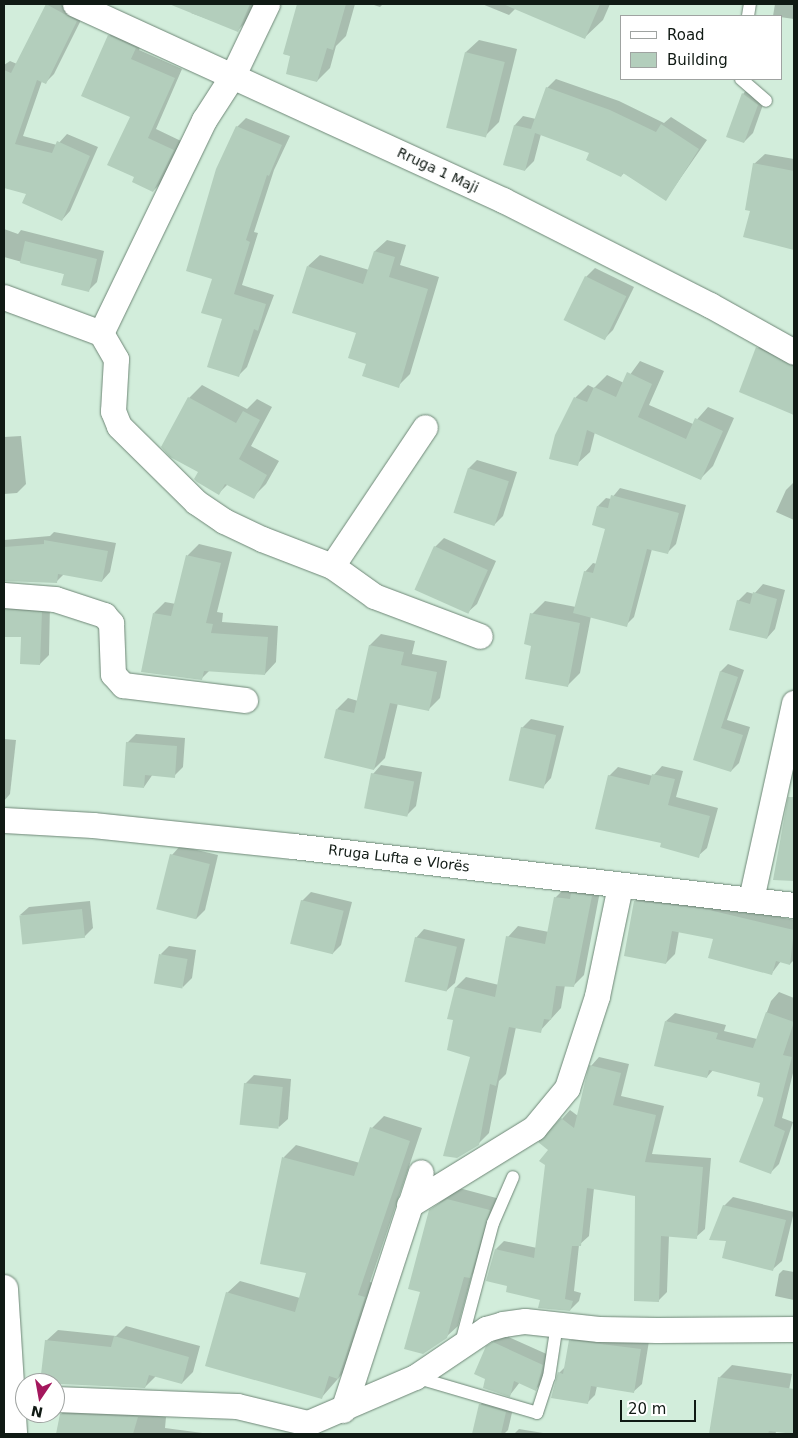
<!DOCTYPE html>
<meta charset="utf-8">
<style>
body{margin:0}
#map{position:relative;width:798px;height:1438px;overflow:hidden;background:#d2eddb;font-family:"DejaVu Sans",sans-serif}
div>[style]{position:absolute}
.shadow>*{inset:0;background:#0003}
.building>*{inset:0;background:#b3cebc;transform-origin:0 0}
.roads{filter:drop-shadow(0 0 1px #6f8777) drop-shadow(0 0 1px #6f8777)}
.lane>*{height:12px;margin:-6px;padding:0 6px;transform-origin:6px;border-radius:6px;background:#fff}
.street>*{height:25px;margin:-12.5px;padding:0 12.5px;transform-origin:12.5px;border-radius:12.5px;background:#fff}
.secondary>*{height:28px;margin:-14px;padding:0 14px;transform-origin:14px;border-radius:14px;background:#fff}
span{translate:-50% -50%;white-space:nowrap;text-align:center;line-height:1.15;-webkit-text-stroke:4.5px #fff;paint-order:stroke}
.street-label{font-size:14px;color:#101a14}
.frame{position:absolute;inset:0;border:5px solid #101a14;pointer-events:none}
.legend{position:absolute;left:620px;top:15px;width:162px;height:65px;box-sizing:border-box;background:#fff;border:1px solid #9fa3a1;margin:0;padding:6px 9px;list-style:none;font-size:15px;color:#101a14}
.legend li{display:flex;align-items:center;gap:10px;height:25px}
.legend b{width:25px;border:1px solid #9fa3a1}
.north{position:absolute;left:15px;top:1373px;width:50px;height:50px;box-sizing:border-box;background:#fff;border:1px solid #9fa3a1;border-radius:50%;rotate:192deg;font-size:14px;font-weight:700;line-height:20px;text-align:center;color:#101a14}
.north::after{content:'';display:block;margin:auto;width:18px;height:22px;background:#a4175d;clip-path:polygon(50% 0,100% 100%,50% 72%,0 100%)}
.scale{position:absolute;left:620px;top:1400px;width:76px;height:22px;box-sizing:border-box;border:2px solid #101a14;border-top:0;padding-left:6px;font-size:15px;line-height:18px;white-space:nowrap;color:#101a14;-webkit-text-stroke:4px #fff;paint-order:stroke}
</style>
<div id="map">
<div class="shadow">
<div style="clip-path:polygon(47px 4px,70px 4px,85px 12px,54px 74px,45px 83px,42px 81px,23px 136px,57px 145px,67px 134px,98px 147px,70px 211px,62px 220px,28px 193px,4px 187px,4px 65px,10px 61px,17px 64px)"></div>
<div style="clip-path:polygon(194px 4px,256px 4px,251px 17px,238px 30px,191px 13px)"></div>
<div style="clip-path:polygon(298px 4px,355px 4px,346px 36px,336px 46px,330px 68px,317px 81px,292px 56px,284px 54px)"></div>
<div style="clip-path:polygon(371px 4px,383px 4px,380px 7px)"></div>
<div style="clip-path:polygon(482px 4px,610px 4px,603px 20px,584px 38px,516px 8px,509px 15px)"></div>
<div style="clip-path:polygon(775px 4px,794px 4px,794px 19px,773px 16px)"></div>
<div style="clip-path:polygon(118px 27px,144px 39px,139px 50px,182px 69px,156px 129px,181px 141px,162px 182px,153px 191px,136px 176px,131px 116px,109px 36px)"></div>
<div style="clip-path:polygon(479px 40px,517px 49px,499px 122px,486px 135px,466px 52px)"></div>
<div style="clip-path:polygon(556px 79px,619px 101px,664px 123px,671px 117px,707px 140px,666px 199px,624px 173px,621px 176px,591px 152px,541px 134px,534px 161px,525px 170px,505px 164px,515px 125px,523px 116px,536px 119px,547px 88px)"></div>
<div style="clip-path:polygon(751px 85px,766px 96px,753px 133px,744px 142px,743px 94px)"></div>
<div style="clip-path:polygon(246px 118px,290px 136px,274px 170px,254px 232px,258px 233px,242px 285px,274px 295px,247px 367px,238px 376px,214px 278px,237px 127px)"></div>
<div style="clip-path:polygon(765px 154px,794px 159px,794px 247px,745px 236px,752px 210px,754px 164px)"></div>
<div style="clip-path:polygon(4px 229px,18px 234px,21px 230px,104px 251px,97px 282px,89px 290px,65px 274px,4px 257px)"></div>
<div style="clip-path:polygon(387px 240px,406px 245px,400px 265px,439px 277px,410px 374px,398px 386px,368px 364px,357px 332px,308px 266px,320px 255px,369px 270px,375px 251px)"></div>
<div style="clip-path:polygon(595px 268px,634px 287px,613px 330px,605px 338px,586px 277px)"></div>
<div style="clip-path:polygon(766px 340px,794px 355px,794px 415px,784px 409px,758px 348px)"></div>
<div style="clip-path:polygon(640px 361px,664px 371px,649px 405px,693px 424px,708px 407px,734px 418px,713px 466px,700px 479px,595px 432px,590px 452px,577px 464px,556px 435px,576px 397px,588px 385px,594px 388px,607px 375px,624px 383px)"></div>
<div style="clip-path:polygon(202px 385px,247px 409px,257px 399px,272px 407px,251px 446px,279px 461px,266px 484px,253px 497px,228px 484px,219px 493px,200px 471px,189px 398px)"></div>
<div style="clip-path:polygon(21px 436px,26px 484px,17px 493px,4px 494px,4px 437px)"></div>
<div style="clip-path:polygon(477px 460px,517px 472px,503px 516px,494px 525px,469px 468px)"></div>
<div style="clip-path:polygon(794px 482px,794px 520px,776px 512px,786px 490px)"></div>
<div style="clip-path:polygon(620px 488px,686px 505px,676px 544px,668px 552px,652px 549px,634px 617px,626px 625px,591px 616px,580px 673px,567px 686px,533px 645px,532px 614px,545px 601px,576px 607px,585px 572px,593px 563px,597px 564px,606px 528px,598px 506px,606px 498px,611px 499px)"></div>
<div style="clip-path:polygon(54px 532px,116px 543px,110px 572px,102px 581px,64px 574px,56px 582px,4px 580px,4px 540px,50px 536px)"></div>
<div style="clip-path:polygon(444px 538px,496px 561px,477px 604px,468px 612px,435px 547px)"></div>
<div style="clip-path:polygon(199px 544px,232px 552px,217px 612px,223px 613px,222px 622px,278px 626px,276px 662px,265px 674px,210px 670px,201px 679px,154px 613px,165px 602px,176px 604px,188px 555px)"></div>
<div style="clip-path:polygon(763px 584px,785px 590px,775px 629px,767px 638px,738px 601px,747px 592px,754px 594px)"></div>
<div style="clip-path:polygon(4px 597px,50px 604px,49px 655px,40px 664px,22px 636px,4px 635px)"></div>
<div style="clip-path:polygon(381px 634px,415px 641px,412px 654px,447px 661px,440px 698px,429px 709px,398px 703px,385px 758px,374px 769px,337px 709px,348px 698px,358px 701px,370px 645px)"></div>
<div style="clip-path:polygon(728px 664px,744px 670px,727px 720px,750px 727px,739px 763px,731px 771px,694px 759px,721px 671px)"></div>
<div style="clip-path:polygon(531px 719px,564px 726px,551px 778px,543px 787px,522px 728px)"></div>
<div style="clip-path:polygon(136px 734px,185px 738px,183px 767px,174px 776px,153px 774px,144px 787px,127px 743px)"></div>
<div style="clip-path:polygon(4px 739px,16px 740px,10px 794px,4px 801px)"></div>
<div style="clip-path:polygon(381px 765px,422px 772px,416px 806px,407px 815px,373px 774px)"></div>
<div style="clip-path:polygon(662px 766px,683px 771px,676px 797px,718px 808px,707px 848px,698px 856px,662px 842px,609px 776px,618px 767px,653px 776px)"></div>
<div style="clip-path:polygon(794px 815px,794px 880px,774px 879px)"></div>
<div style="clip-path:polygon(180px 846px,218px 855px,205px 910px,196px 919px,172px 855px)"></div>
<div style="clip-path:polygon(601px 886px,584px 975px,573px 986px,565px 985px,561px 1008px,540px 1031px,516px 1027px,506px 1074px,499px 1081px,489px 1133px,478px 1144px,472px 1056px,455px 1019px,456px 987px,466px 977px,499px 985px,508px 937px,518px 926px,549px 932px,556px 897px,566px 887px)"></div>
<div style="clip-path:polygon(311px 892px,352px 902px,341px 945px,332px 954px,302px 901px)"></div>
<div style="clip-path:polygon(644px 892px,714px 901px,794px 920px,794px 960px,790px 964px,781px 961px,772px 973px,715px 938px,679px 931px,675px 954px,666px 963px,635px 901px)"></div>
<div style="clip-path:polygon(90px 901px,93px 928px,84px 937px,20px 915px,29px 907px)"></div>
<div style="clip-path:polygon(424px 929px,465px 939px,455px 983px,446px 991px,416px 938px)"></div>
<div style="clip-path:polygon(169px 946px,196px 950px,192px 978px,183px 987px,161px 954px)"></div>
<div style="clip-path:polygon(779px 992px,794px 998px,794px 1069px,782px 1118px,793px 1122px,779px 1164px,770px 1173px,762px 1082px,713px 1070px,707px 1077px,666px 1021px,675px 1013px,726px 1025px,724px 1031px,757px 1039px,771px 1001px)"></div>
<div style="clip-path:polygon(599px 1057px,629px 1064px,621px 1096px,664px 1106px,652px 1154px,711px 1158px,705px 1229px,696px 1237px,669px 1235px,667px 1292px,658px 1301px,636px 1195px,594px 1188px,589px 1236px,579px 1245px,574px 1291px,581px 1293px,579px 1301px,570px 1310px,509px 1285px,496px 1249px,504px 1241px,537px 1248px,550px 1149px,562px 1119px,570px 1110px,578px 1116px,591px 1066px)"></div>
<div style="clip-path:polygon(254px 1075px,291px 1079px,288px 1119px,279px 1127px,245px 1084px)"></div>
<div style="clip-path:polygon(384px 1116px,422px 1128px,370px 1282px,376px 1284px,350px 1365px,322px 1397px,227px 1293px,240px 1281px,300px 1298px,308px 1272px,284px 1157px,296px 1145px,360px 1163px,372px 1128px)"></div>
<div style="clip-path:polygon(459px 1188px,500px 1199px,480px 1266px,472px 1275px,458px 1326px,446px 1337px,421px 1291px,430px 1210px)"></div>
<div style="clip-path:polygon(733px 1197px,794px 1212px,782px 1261px,773px 1269px,728px 1240px,724px 1206px)"></div>
<div style="clip-path:polygon(783px 1270px,794px 1272px,794px 1300px,775px 1296px,779px 1274px)"></div>
<div style="clip-path:polygon(126px 1326px,200px 1346px,193px 1372px,182px 1383px,156px 1376px,145px 1387px,46px 1341px,58px 1330px,116px 1336px)"></div>
<div style="clip-path:polygon(579px 1333px,649px 1341px,642px 1384px,633px 1392px,597px 1386px,595px 1395px,587px 1403px,559px 1373px,566px 1366px,570px 1341px)"></div>
<div style="clip-path:polygon(502px 1334px,551px 1356px,544px 1381px,535px 1390px,520px 1382px,510px 1395px,486px 1378px,487px 1347px)"></div>
<div style="clip-path:polygon(732px 1365px,792px 1374px,784px 1417px,775px 1434px,710px 1434px,719px 1378px)"></div>
<div style="clip-path:polygon(489px 1396px,514px 1404px,508px 1430px,504px 1434px,474px 1432px,480px 1405px)"></div>
<div style="clip-path:polygon(70px 1405px,166px 1417px,165px 1428px,210px 1434px,58px 1434px,61px 1414px)"></div>
<div style="clip-path:polygon(519px 1429px,549px 1434px,514px 1434px)"></div>
</div>
<div class="building">
<div style="clip-path:polygon(46px 4px,77px 21px,46px 84px,37px 80px,15px 144px,52px 153px,57px 141px,90px 156px,62px 221px,22px 203px,26px 194px,4px 188px,4px 70px,11px 73px)"></div>
<div style="clip-path:polygon(169px 4px,250px 4px,238px 32px)"></div>
<div style="clip-path:polygon(297px 4px,346px 4px,333px 50px,327px 48px,317px 82px,286px 74px,290px 56px,283px 54px)"></div>
<div style="clip-path:polygon(503px 4px,600px 4px,585px 39px)"></div>
<div style="clip-path:polygon(108px 35px,136px 48px,131px 59px,175px 78px,148px 138px,174px 150px,153px 192px,132px 182px,134px 177px,107px 165px,130px 117px,81px 96px)"></div>
<div style="left:465px;top:52px;width:41px;height:78px;rotate:14deg"></div>
<div style="clip-path:polygon(546px 87px,610px 110px,656px 132px,661px 124px,699px 149px,666px 201px,623px 173px,621px 177px,586px 160px,589px 153px,535px 133px,525px 171px,503px 165px,514px 125px,531px 129px)"></div>
<div style="clip-path:polygon(742px 93px,758px 105px,744px 143px,726px 137px)"></div>
<div style="clip-path:polygon(236px 126px,282px 145px,269px 176px,267px 175px,246px 240px,250px 242px,234px 294px,266px 304px,258px 331px,254px 329px,239px 377px,207px 367px,222px 319px,201px 313px,212px 279px,186px 271px,216px 169px)"></div>
<div style="clip-path:polygon(753px 163px,794px 171px,794px 250px,743px 237px,750px 211px,745px 210px)"></div>
<div style="clip-path:polygon(25px 241px,97px 259px,89px 292px,61px 285px,64px 274px,20px 263px)"></div>
<div style="clip-path:polygon(374px 251px,395px 257px,389px 277px,428px 289px,399px 388px,362px 376px,366px 364px,348px 358px,356px 333px,292px 313px,307px 266px,363px 284px)"></div>
<div style="left:585px;top:276px;width:46px;height:49px;rotate:26deg"></div>
<div style="clip-path:polygon(756px 347px,794px 366px,794px 415px,739px 392px)"></div>
<div style="clip-path:polygon(627px 372px,652px 384px,638px 417px,686px 439px,695px 418px,723px 431px,701px 480px,587px 430px,578px 466px,549px 459px,555px 435px,574px 397px,587px 402px,594px 387px,616px 397px)"></div>
<div style="clip-path:polygon(188px 397px,236px 423px,243px 411px,260px 420px,239px 459px,267px 475px,254px 499px,225px 484px,219px 495px,197px 482px,194px 479px,198px 472px,170px 457px,161px 447px)"></div>
<div style="left:468px;top:468px;width:43px;height:47px;rotate:18deg"></div>
<div style="clip-path:polygon(611px 495px,679px 513px,668px 554px,647px 549px,627px 627px,573px 613px,584px 571px,593px 573px,605px 529px,592px 525px,597px 506px,608px 508px)"></div>
<div style="clip-path:polygon(44px 540px,108px 551px,102px 582px,58px 574px,57px 583px,4px 581px,4px 547px,44px 544px)"></div>
<div style="left:434px;top:546px;width:59px;height:48px;rotate:24deg"></div>
<div style="clip-path:polygon(186px 555px,221px 563px,206px 623px,213px 624px,211px 633px,268px 637px,265px 675px,204px 671px,202px 680px,141px 672px,153px 613px,171px 616px)"></div>
<div style="clip-path:polygon(753px 592px,777px 599px,767px 639px,729px 630px,737px 600px,750px 604px)"></div>
<div style="clip-path:polygon(4px 609px,42px 612px,40px 665px,20px 664px,21px 637px,4px 637px)"></div>
<div style="clip-path:polygon(530px 613px,580px 623px,568px 687px,525px 679px,531px 646px,524px 644px)"></div>
<div style="clip-path:polygon(369px 645px,404px 652px,401px 665px,437px 672px,429px 711px,390px 703px,374px 770px,324px 758px,336px 709px,354px 713px)"></div>
<div style="clip-path:polygon(720px 671px,738px 677px,721px 728px,743px 735px,731px 772px,693px 760px)"></div>
<div style="left:521px;top:727px;width:36px;height:55px;rotate:13deg"></div>
<div style="clip-path:polygon(126px 742px,177px 746px,175px 778px,145px 775px,144px 788px,123px 786px)"></div>
<div style="left:371px;top:773px;width:44px;height:36px;rotate:11deg"></div>
<div style="clip-path:polygon(652px 774px,675px 779px,668px 805px,710px 816px,699px 858px,660px 847px,661px 843px,595px 829px,608px 775px,649px 785px)"></div>
<div style="clip-path:polygon(788px 797px,794px 797px,794px 881px,773px 880px)"></div>
<div style="left:170px;top:854px;width:41px;height:57px;rotate:14deg"></div>
<div style="clip-path:polygon(571px 893px,592px 896px,574px 987px,556px 986px,551px 1020px,544px 1019px,541px 1033px,509px 1027px,496px 1086px,490px 1084px,479px 1145px,457px 1158px,443px 1156px,470px 1057px,447px 1050px,453px 1020px,447px 1019px,455px 987px,495px 997px,506px 936px,545px 944px,554px 897px,570px 899px)"></div>
<div style="left:301px;top:900px;width:44px;height:45px;rotate:14deg"></div>
<div style="clip-path:polygon(634px 901px,705px 909px,794px 930px,790px 965px,776px 961px,772px 975px,708px 958px,713px 939px,672px 931px,666px 964px,624px 956px)"></div>
<div style="left:82px;top:909px;width:29px;height:63px;rotate:84deg"></div>
<div style="left:415px;top:937px;width:43px;height:46px;rotate:13deg"></div>
<div style="left:159px;top:954px;width:29px;height:30px;rotate:10deg"></div>
<div style="clip-path:polygon(766px 1012px,794px 1022px,783px 1055px,792px 1057px,774px 1126px,785px 1131px,771px 1174px,739px 1162px,764px 1098px,757px 1096px,760px 1083px,709px 1070px,707px 1078px,654px 1066px,665px 1021px,718px 1033px,716px 1039px,753px 1048px)"></div>
<div style="clip-path:polygon(589px 1065px,621px 1073px,613px 1105px,656px 1115px,645px 1162px,703px 1167px,697px 1239px,661px 1236px,659px 1302px,634px 1301px,635px 1196px,587px 1188px,581px 1246px,572px 1246px,565px 1299px,573px 1301px,570px 1311px,538px 1308px,540px 1300px,506px 1292px,507px 1286px,486px 1281px,495px 1249px,534px 1258px,545px 1165px,539px 1161px,548px 1150px,538px 1142px,561px 1118px,574px 1128px)"></div>
<div style="left:244px;top:1083px;width:39px;height:42px;rotate:6deg"></div>
<div style="clip-path:polygon(370px 1127px,410px 1141px,358px 1295px,365px 1297px,338px 1379px,329px 1376px,322px 1399px,205px 1366px,226px 1292px,295px 1312px,306px 1273px,260px 1264px,282px 1157px,354px 1176px)"></div>
<div style="clip-path:polygon(447px 1199px,490px 1210px,470px 1278px,464px 1277px,447px 1338px,423px 1354px,404px 1349px,420px 1292px,408px 1289px,429px 1210px)"></div>
<div style="clip-path:polygon(723px 1205px,786px 1220px,773px 1271px,722px 1258px,726px 1241px,709px 1240px)"></div>
<div style="clip-path:polygon(114px 1336px,189px 1357px,182px 1384px,149px 1375px,145px 1388px,40px 1383px,45px 1340px,111px 1347px)"></div>
<div style="clip-path:polygon(569px 1340px,641px 1349px,634px 1393px,591px 1386px,588px 1404px,551px 1398px,558px 1372px,563px 1374px)"></div>
<div style="clip-path:polygon(493px 1342px,543px 1365px,536px 1391px,514px 1381px,510px 1397px,483px 1388px,485px 1379px,474px 1374px,486px 1346px)"></div>
<div style="clip-path:polygon(718px 1377px,794px 1389px,794px 1434px,769px 1431px,768px 1434px,709px 1434px)"></div>
<div style="clip-path:polygon(479px 1404px,506px 1412px,501px 1434px,472px 1434px)"></div>
<div style="clip-path:polygon(60px 1414px,138px 1417px,133px 1434px,56px 1434px)"></div>
</div>
<div class="roads">
<div class="lane">
<div style="left:748px;top:16px;width:12px;rotate:-81deg"></div>
<div style="left:741px;top:79px;width:33px;rotate:41deg"></div>
<div style="left:461px;top:1343px;width:124px;rotate:-75.1deg"></div>
<div style="left:493px;top:1223px;width:50px;rotate:-66.5deg"></div>
<div style="left:415px;top:1377px;width:127px;rotate:16.4deg"></div>
<div style="left:537px;top:1413px;width:38px;rotate:-72deg"></div>
<div style="left:549px;top:1377px;width:54px;rotate:-81.4deg"></div>
</div>
<div class="street">
<div style="left:75px;top:4px;width:471px;rotate:24.6deg"></div>
<div style="left:503px;top:200px;width:232px;rotate:26.9deg"></div>
<div style="left:710px;top:305px;width:96px;rotate:29.2deg"></div>
<div style="left:4px;top:297px;width:103px;rotate:20.4deg"></div>
<div style="left:101px;top:333px;width:237px;rotate:-64.2deg"></div>
<div style="left:204px;top:120px;width:54px;rotate:-57.2deg"></div>
<div style="left:233px;top:75px;width:79px;rotate:-64.4deg"></div>
<div style="left:101px;top:333px;width:30px;rotate:60deg"></div>
<div style="left:116px;top:359px;width:52px;rotate:93.3deg"></div>
<div style="left:113px;top:411px;width:16px;rotate:68deg"></div>
<div style="left:119px;top:426px;width:108px;rotate:44.6deg"></div>
<div style="left:196px;top:502px;width:34px;rotate:34deg"></div>
<div style="left:224px;top:521px;width:42px;rotate:25.3deg"></div>
<div style="left:262px;top:539px;width:75px;rotate:21.1deg"></div>
<div style="left:332px;top:566px;width:52px;rotate:35.5deg"></div>
<div style="left:374px;top:596px;width:113px;rotate:20.7deg"></div>
<div style="left:332px;top:566px;width:167px;rotate:-56.2deg"></div>
<div style="left:4px;top:595px;width:51px;rotate:4.5deg"></div>
<div style="left:55px;top:599px;width:52px;rotate:18.1deg"></div>
<div style="left:104px;top:615px;width:11px;rotate:49deg"></div>
<div style="left:111px;top:623px;width:51px;rotate:87.8deg"></div>
<div style="left:113px;top:674px;width:15px;rotate:48deg"></div>
<div style="left:123px;top:685px;width:123px;rotate:7deg"></div>
<div style="left:4px;top:820px;width:89px;rotate:3.2deg"></div>
<div style="left:93px;top:825px;width:201px;rotate:6deg"></div>
<div style="left:293px;top:846px;width:504px;rotate:6.72deg"></div>
<div style="left:751px;top:899px;width:201px;rotate:-77.6deg"></div>
<div style="left:409px;top:1205px;width:147px;rotate:-31.6deg"></div>
<div style="left:534px;top:1128px;width:52px;rotate:-50.5deg"></div>
<div style="left:567px;top:1088px;width:97px;rotate:-71.9deg"></div>
<div style="left:597px;top:996px;width:112px;rotate:-78.2deg"></div>
<div style="left:55px;top:1399px;width:182px;rotate:2.2deg"></div>
<div style="left:237px;top:1406px;width:73px;rotate:13.5deg"></div>
<div style="left:308px;top:1423px;width:116px;rotate:-23.3deg"></div>
<div style="left:415px;top:1377px;width:86px;rotate:-34.1deg"></div>
<div style="left:486px;top:1329px;width:18px;rotate:-16deg"></div>
<div style="left:503px;top:1324px;width:22px;rotate:-8deg"></div>
<div style="left:525px;top:1321px;width:74px;rotate:6.2deg"></div>
<div style="left:599px;top:1329px;width:58px;rotate:1deg"></div>
<div style="left:657px;top:1330px;width:137px;rotate:-0.4deg"></div>
<div style="left:343px;top:1410px;width:250px;rotate:-71.9deg"></div>
</div>
<div class="secondary">
<div style="left:4px;top:1289px;width:145px;rotate:86.4deg"></div>
</div>
</div>
<div class="street-label">
<span style="left:438px;top:170px;rotate:25deg">Rruga 1 Maji</span>
<span style="left:399px;top:858px;rotate:7deg">Rruga Lufta e Vlorës</span>
</div>
<div class="frame"></div>
<ul class="legend">
<li><b style="height:6px;background:#fff"></b>Road</li>
<li><b style="height:14px;background:#b3cebc"></b>Building</li>
</ul>
<div class="north">N</div>
<div class="scale">20 m</div>
</div>
